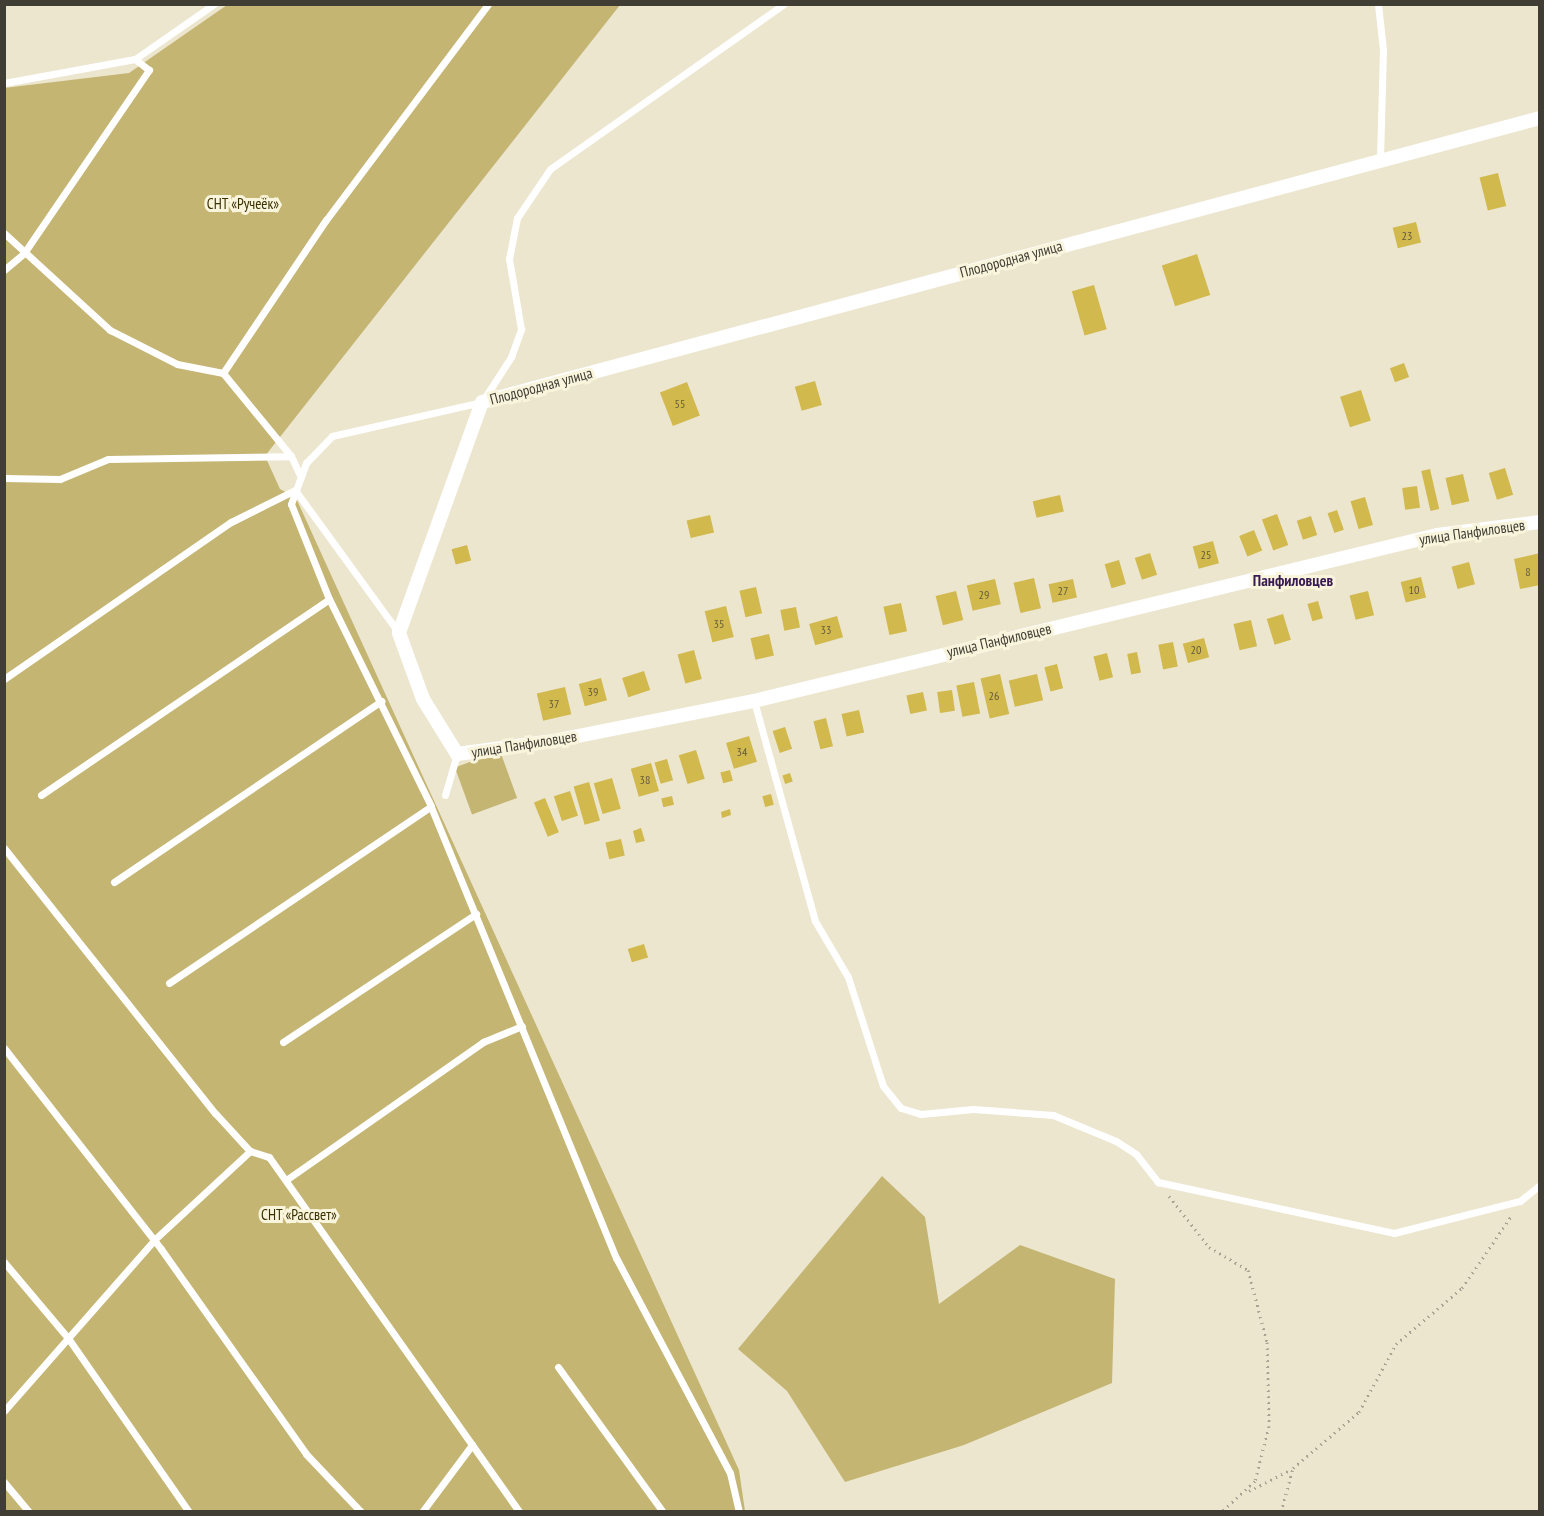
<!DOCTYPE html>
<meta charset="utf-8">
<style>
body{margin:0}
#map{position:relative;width:1544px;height:1516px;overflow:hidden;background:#ece6cf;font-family:"PT Sans Narrow",sans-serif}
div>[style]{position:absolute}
.green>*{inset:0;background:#c4b573;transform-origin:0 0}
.building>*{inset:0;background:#d1b94e;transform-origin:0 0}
.path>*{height:3px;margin-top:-1.5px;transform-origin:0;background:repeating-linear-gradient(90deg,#a8a392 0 1.5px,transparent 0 6px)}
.lane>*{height:7px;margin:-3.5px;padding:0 3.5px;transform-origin:3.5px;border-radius:3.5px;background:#fff}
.street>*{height:14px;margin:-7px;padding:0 7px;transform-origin:7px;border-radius:7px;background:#fff}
span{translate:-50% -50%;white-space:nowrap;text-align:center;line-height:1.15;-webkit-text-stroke:6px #f9f4dc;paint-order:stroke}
.number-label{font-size:12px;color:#645c3a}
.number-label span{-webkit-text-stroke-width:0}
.park-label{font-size:15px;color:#3a3000}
.street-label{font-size:15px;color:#3f3d34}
.neighbourhood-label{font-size:16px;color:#391b53;font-weight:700}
.frame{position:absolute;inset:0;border:6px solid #3f3d34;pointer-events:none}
</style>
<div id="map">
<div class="green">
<div style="clip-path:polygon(227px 5px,620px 5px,265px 456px,280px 489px,296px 498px,739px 1470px,745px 1511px,5px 1511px,4px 88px,129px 73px)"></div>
<div style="left:500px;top:751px;width:50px;height:48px;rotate:70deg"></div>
<div style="clip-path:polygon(882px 1176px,925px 1217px,939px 1304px,1020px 1245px,1115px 1279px,1112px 1383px,964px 1445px,845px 1482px,787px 1391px,738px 1349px)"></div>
</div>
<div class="building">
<div style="left:1498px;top:173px;width:34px;height:19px;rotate:76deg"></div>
<div style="left:1416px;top:222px;width:21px;height:24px;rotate:76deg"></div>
<div style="left:1197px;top:254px;width:43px;height:37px;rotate:72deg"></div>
<div style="left:1094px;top:285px;width:46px;height:23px;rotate:74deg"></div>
<div style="left:1404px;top:363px;width:15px;height:15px;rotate:70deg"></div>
<div style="left:815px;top:381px;width:25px;height:21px;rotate:74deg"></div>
<div style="left:687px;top:382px;width:36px;height:29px;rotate:69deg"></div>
<div style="left:1361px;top:390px;width:32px;height:22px;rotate:72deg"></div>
<div style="left:1505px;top:468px;width:28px;height:17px;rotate:73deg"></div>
<div style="left:1430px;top:469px;width:41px;height:9px;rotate:77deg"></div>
<div style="left:1463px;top:474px;width:28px;height:18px;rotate:77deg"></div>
<div style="left:1417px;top:486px;width:22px;height:15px;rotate:82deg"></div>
<div style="left:1060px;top:495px;width:17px;height:28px;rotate:77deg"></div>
<div style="left:1365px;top:497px;width:29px;height:15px;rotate:74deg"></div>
<div style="left:1337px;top:510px;width:21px;height:10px;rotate:71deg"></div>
<div style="left:1277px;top:514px;width:33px;height:16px;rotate:70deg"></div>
<div style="left:710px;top:515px;width:18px;height:24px;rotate:77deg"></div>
<div style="left:1311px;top:516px;width:20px;height:15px;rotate:72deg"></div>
<div style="left:1254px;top:530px;width:22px;height:16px;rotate:68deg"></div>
<div style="left:1213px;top:541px;width:23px;height:21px;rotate:75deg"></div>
<div style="left:467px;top:545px;width:16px;height:16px;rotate:75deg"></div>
<div style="left:1150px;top:553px;width:23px;height:16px;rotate:72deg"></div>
<div style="clip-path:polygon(1540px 553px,1540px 585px,1520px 589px,1514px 559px)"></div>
<div style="left:1119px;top:560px;width:25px;height:15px;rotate:74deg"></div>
<div style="left:1469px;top:562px;width:23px;height:18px;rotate:75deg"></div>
<div style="left:1421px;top:577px;width:21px;height:21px;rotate:76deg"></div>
<div style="left:1034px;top:578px;width:31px;height:21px;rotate:77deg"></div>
<div style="left:995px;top:579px;width:26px;height:29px;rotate:77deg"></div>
<div style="left:1073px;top:579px;width:19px;height:25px;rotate:78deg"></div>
<div style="left:756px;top:587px;width:27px;height:17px;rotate:77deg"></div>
<div style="left:956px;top:591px;width:30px;height:21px;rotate:76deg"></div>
<div style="left:1368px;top:591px;width:25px;height:19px;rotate:76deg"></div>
<div style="left:1318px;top:601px;width:18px;height:11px;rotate:74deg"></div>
<div style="left:901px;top:603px;width:29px;height:18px;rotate:78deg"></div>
<div style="left:726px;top:606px;width:32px;height:22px;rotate:76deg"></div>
<div style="left:796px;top:607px;width:21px;height:16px;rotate:79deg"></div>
<div style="left:1283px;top:614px;width:27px;height:17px;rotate:73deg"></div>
<div style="left:837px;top:616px;width:22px;height:29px;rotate:74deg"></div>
<div style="left:1251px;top:620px;width:27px;height:18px;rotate:77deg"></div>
<div style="left:769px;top:634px;width:22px;height:19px;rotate:77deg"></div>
<div style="left:1204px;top:638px;width:20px;height:22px;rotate:75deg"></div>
<div style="left:1173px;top:642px;width:25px;height:15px;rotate:79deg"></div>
<div style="left:694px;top:650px;width:30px;height:17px;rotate:75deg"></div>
<div style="left:1137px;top:652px;width:21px;height:10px;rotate:79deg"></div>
<div style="left:1107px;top:653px;width:25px;height:14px;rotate:76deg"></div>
<div style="left:1057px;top:664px;width:25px;height:13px;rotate:76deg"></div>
<div style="left:644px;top:671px;width:20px;height:23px;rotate:72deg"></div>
<div style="left:1000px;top:674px;width:41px;height:20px;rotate:77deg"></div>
<div style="left:1037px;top:674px;width:27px;height:29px;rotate:77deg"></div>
<div style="left:601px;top:678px;width:23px;height:23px;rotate:75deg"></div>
<div style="left:974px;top:682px;width:32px;height:18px;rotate:79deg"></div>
<div style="left:565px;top:687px;width:28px;height:29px;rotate:77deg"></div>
<div style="left:952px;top:690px;width:21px;height:15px;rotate:82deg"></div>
<div style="left:923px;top:692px;width:19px;height:17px;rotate:78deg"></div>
<div style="left:859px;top:710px;width:23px;height:18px;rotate:77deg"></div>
<div style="left:826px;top:718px;width:29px;height:13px;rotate:76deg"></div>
<div style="left:785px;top:727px;width:23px;height:13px;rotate:72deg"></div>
<div style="left:749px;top:736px;width:27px;height:24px;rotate:73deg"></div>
<div style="left:696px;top:750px;width:30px;height:18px;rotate:73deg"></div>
<div style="left:667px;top:759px;width:22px;height:13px;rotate:74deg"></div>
<div style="left:651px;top:763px;width:29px;height:21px;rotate:74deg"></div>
<div style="left:730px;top:770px;width:11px;height:10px;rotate:75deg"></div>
<div style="left:790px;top:773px;width:9px;height:8px;rotate:72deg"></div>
<div style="left:612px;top:778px;width:32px;height:19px;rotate:74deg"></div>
<div style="left:589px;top:782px;width:40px;height:16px;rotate:74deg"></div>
<div style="left:570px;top:791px;width:26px;height:17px;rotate:72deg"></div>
<div style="left:771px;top:794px;width:11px;height:9px;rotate:75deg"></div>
<div style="left:672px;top:796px;width:9px;height:11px;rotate:77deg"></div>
<div style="left:545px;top:798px;width:37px;height:12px;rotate:68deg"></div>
<div style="clip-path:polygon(730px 809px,731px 815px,722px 818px,721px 812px)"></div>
<div style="clip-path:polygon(641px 828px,645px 841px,636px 843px,633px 831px)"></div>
<div style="left:621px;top:839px;width:17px;height:16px;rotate:77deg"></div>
<div style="left:644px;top:944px;width:14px;height:17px;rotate:73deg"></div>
</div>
<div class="path">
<div style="left:1169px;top:1196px;width:65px;rotate:51.9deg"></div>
<div style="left:1209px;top:1247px;width:45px;rotate:30.5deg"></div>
<div style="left:1248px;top:1270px;width:74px;rotate:75.2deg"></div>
<div style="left:1267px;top:1342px;width:84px;rotate:88.6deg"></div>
<div style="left:1269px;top:1426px;width:57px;rotate:104.3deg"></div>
<div style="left:1255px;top:1481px;width:46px;rotate:137.6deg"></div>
<div style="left:1249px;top:1491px;width:48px;rotate:-27.1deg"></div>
<div style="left:1281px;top:1512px;width:46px;rotate:-74.7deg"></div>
<div style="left:1293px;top:1468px;width:87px;rotate:-40.3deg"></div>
<div style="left:1359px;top:1412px;width:77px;rotate:-61.4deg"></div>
<div style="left:1396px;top:1344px;width:87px;rotate:-40.3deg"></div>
<div style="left:1462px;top:1288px;width:88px;rotate:-55.6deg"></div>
</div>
<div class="lane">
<div style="left:1378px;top:4px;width:46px;rotate:83.8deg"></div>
<div style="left:1383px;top:50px;width:109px;rotate:91.6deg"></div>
<div style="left:4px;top:83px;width:133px;rotate:-10.4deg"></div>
<div style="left:135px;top:59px;width:96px;rotate:-34.8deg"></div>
<div style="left:4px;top:233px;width:144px;rotate:42.5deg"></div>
<div style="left:110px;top:330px;width:75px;rotate:26.9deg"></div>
<div style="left:177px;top:364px;width:47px;rotate:11.1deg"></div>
<div style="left:223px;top:373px;width:184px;rotate:-56.1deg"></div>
<div style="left:326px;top:220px;width:270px;rotate:-53.1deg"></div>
<div style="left:4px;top:270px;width:26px;rotate:-40deg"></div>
<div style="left:24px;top:253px;width:222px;rotate:-55.7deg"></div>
<div style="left:149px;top:70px;width:18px;rotate:-142deg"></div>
<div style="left:223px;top:373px;width:107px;rotate:50.7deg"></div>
<div style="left:291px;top:456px;width:21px;rotate:65deg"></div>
<div style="left:4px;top:478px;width:56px;rotate:1deg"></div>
<div style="left:60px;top:479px;width:52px;rotate:-22.6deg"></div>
<div style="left:108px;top:459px;width:183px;rotate:-0.9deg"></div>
<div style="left:4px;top:679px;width:276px;rotate:-34.7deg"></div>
<div style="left:231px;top:522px;width:72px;rotate:-26.6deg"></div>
<div style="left:295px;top:490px;width:177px;rotate:54deg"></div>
<div style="left:754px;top:701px;width:228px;rotate:74.5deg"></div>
<div style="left:815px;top:921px;width:65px;rotate:59.5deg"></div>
<div style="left:848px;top:977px;width:114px;rotate:72.2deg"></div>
<div style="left:883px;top:1086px;width:28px;rotate:51deg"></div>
<div style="left:901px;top:1108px;width:21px;rotate:17deg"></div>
<div style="left:921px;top:1114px;width:52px;rotate:-5.5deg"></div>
<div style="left:973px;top:1109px;width:80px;rotate:4.3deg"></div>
<div style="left:1053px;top:1115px;width:68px;rotate:22.4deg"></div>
<div style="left:1116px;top:1141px;width:24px;rotate:33deg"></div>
<div style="left:1136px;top:1154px;width:36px;rotate:52deg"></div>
<div style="left:1158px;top:1182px;width:241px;rotate:12.2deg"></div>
<div style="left:1394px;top:1233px;width:130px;rotate:-14.3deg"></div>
<div style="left:1520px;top:1201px;width:26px;rotate:-39deg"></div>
<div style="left:41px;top:795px;width:348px;rotate:-34.2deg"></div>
<div style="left:445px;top:795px;width:43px;rotate:-73.7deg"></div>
<div style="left:4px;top:848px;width:339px;rotate:51.5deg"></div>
<div style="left:215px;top:1113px;width:52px;rotate:47.4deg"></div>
<div style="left:250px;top:1151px;width:20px;rotate:18deg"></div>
<div style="left:269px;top:1157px;width:434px;rotate:54.8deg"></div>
<div style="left:114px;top:882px;width:323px;rotate:-34.1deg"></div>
<div style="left:169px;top:983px;width:316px;rotate:-34deg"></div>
<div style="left:283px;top:1042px;width:232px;rotate:-33.6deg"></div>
<div style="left:4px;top:1048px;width:255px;rotate:52deg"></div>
<div style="left:161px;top:1249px;width:251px;rotate:54.7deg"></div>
<div style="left:306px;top:1454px;width:80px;rotate:46.5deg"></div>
<div style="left:286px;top:1180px;width:241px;rotate:-35deg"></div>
<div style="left:483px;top:1042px;width:42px;rotate:-22.3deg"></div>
<div style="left:4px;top:1262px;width:99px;rotate:49.9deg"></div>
<div style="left:68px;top:1338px;width:212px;rotate:55.2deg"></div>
<div style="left:558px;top:1367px;width:179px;rotate:54.1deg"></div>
<div style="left:4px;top:1411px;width:227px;rotate:-48.7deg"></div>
<div style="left:154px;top:1240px;width:131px;rotate:-42.8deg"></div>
<div style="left:4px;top:1482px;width:39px;rotate:50deg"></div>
<div style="left:422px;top:1512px;width:84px;rotate:-53.3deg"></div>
<div style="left:739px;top:1512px;width:40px;rotate:-103deg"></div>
<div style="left:730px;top:1473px;width:243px;rotate:-117.9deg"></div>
<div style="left:616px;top:1258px;width:488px;rotate:-112.3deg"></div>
<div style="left:431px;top:806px;width:231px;rotate:-116.2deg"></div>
<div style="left:329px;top:599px;width:102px;rotate:-111.8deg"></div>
<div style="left:291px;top:504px;width:44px;rotate:-69.9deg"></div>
<div style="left:306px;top:463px;width:37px;rotate:-46deg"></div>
<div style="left:332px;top:436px;width:154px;rotate:-12.8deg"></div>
<div style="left:482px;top:402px;width:54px;rotate:-57.2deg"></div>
<div style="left:511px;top:357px;width:30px;rotate:-70deg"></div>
<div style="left:521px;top:329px;width:71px;rotate:-99.7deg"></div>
<div style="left:509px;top:259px;width:42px;rotate:-79deg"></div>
<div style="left:517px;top:218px;width:59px;rotate:-56deg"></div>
<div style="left:550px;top:169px;width:286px;rotate:-35.2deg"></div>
</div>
<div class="street">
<div style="left:1540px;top:118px;width:1095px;rotate:164.97deg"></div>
<div style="left:482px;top:402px;width:245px;rotate:109.8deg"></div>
<div style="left:399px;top:633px;width:70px;rotate:70deg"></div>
<div style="left:423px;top:699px;width:65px;rotate:58.3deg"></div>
<div style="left:457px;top:754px;width:97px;rotate:-7.7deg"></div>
<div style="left:553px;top:741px;width:205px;rotate:-11.3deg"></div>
<div style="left:754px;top:701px;width:703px;rotate:-13.66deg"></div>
<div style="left:1437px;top:535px;width:104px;rotate:-7.2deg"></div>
</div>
<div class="number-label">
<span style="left:1407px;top:236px">23</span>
<span style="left:680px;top:404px">55</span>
<span style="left:1206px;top:555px">25</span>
<span style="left:1528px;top:572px">8</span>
<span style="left:1414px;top:590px">10</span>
<span style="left:1063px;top:591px">27</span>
<span style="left:984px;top:595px">29</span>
<span style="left:719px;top:624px">35</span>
<span style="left:826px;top:630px">33</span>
<span style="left:1196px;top:650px">20</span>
<span style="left:593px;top:692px">39</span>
<span style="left:994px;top:696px">26</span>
<span style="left:554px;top:704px">37</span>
<span style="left:742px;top:752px">34</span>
<span style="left:645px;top:780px">38</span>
</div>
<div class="park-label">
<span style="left:243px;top:204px">СНТ «Ручеёк»</span>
<span style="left:299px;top:1215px">СНТ «Рассвет»</span>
</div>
<div class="street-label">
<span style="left:1011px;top:259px;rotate:-15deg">Плодородная улица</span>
<span style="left:541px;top:386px;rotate:-15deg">Плодородная улица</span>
<span style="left:1472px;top:532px;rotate:-8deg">улица Панфиловцев</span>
<span style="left:999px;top:640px;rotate:-13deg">улица Панфиловцев</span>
<span style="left:524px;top:744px;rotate:-9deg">улица Панфиловцев</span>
</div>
<div class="neighbourhood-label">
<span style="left:1293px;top:580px">Панфиловцев</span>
</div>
<div class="frame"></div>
</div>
